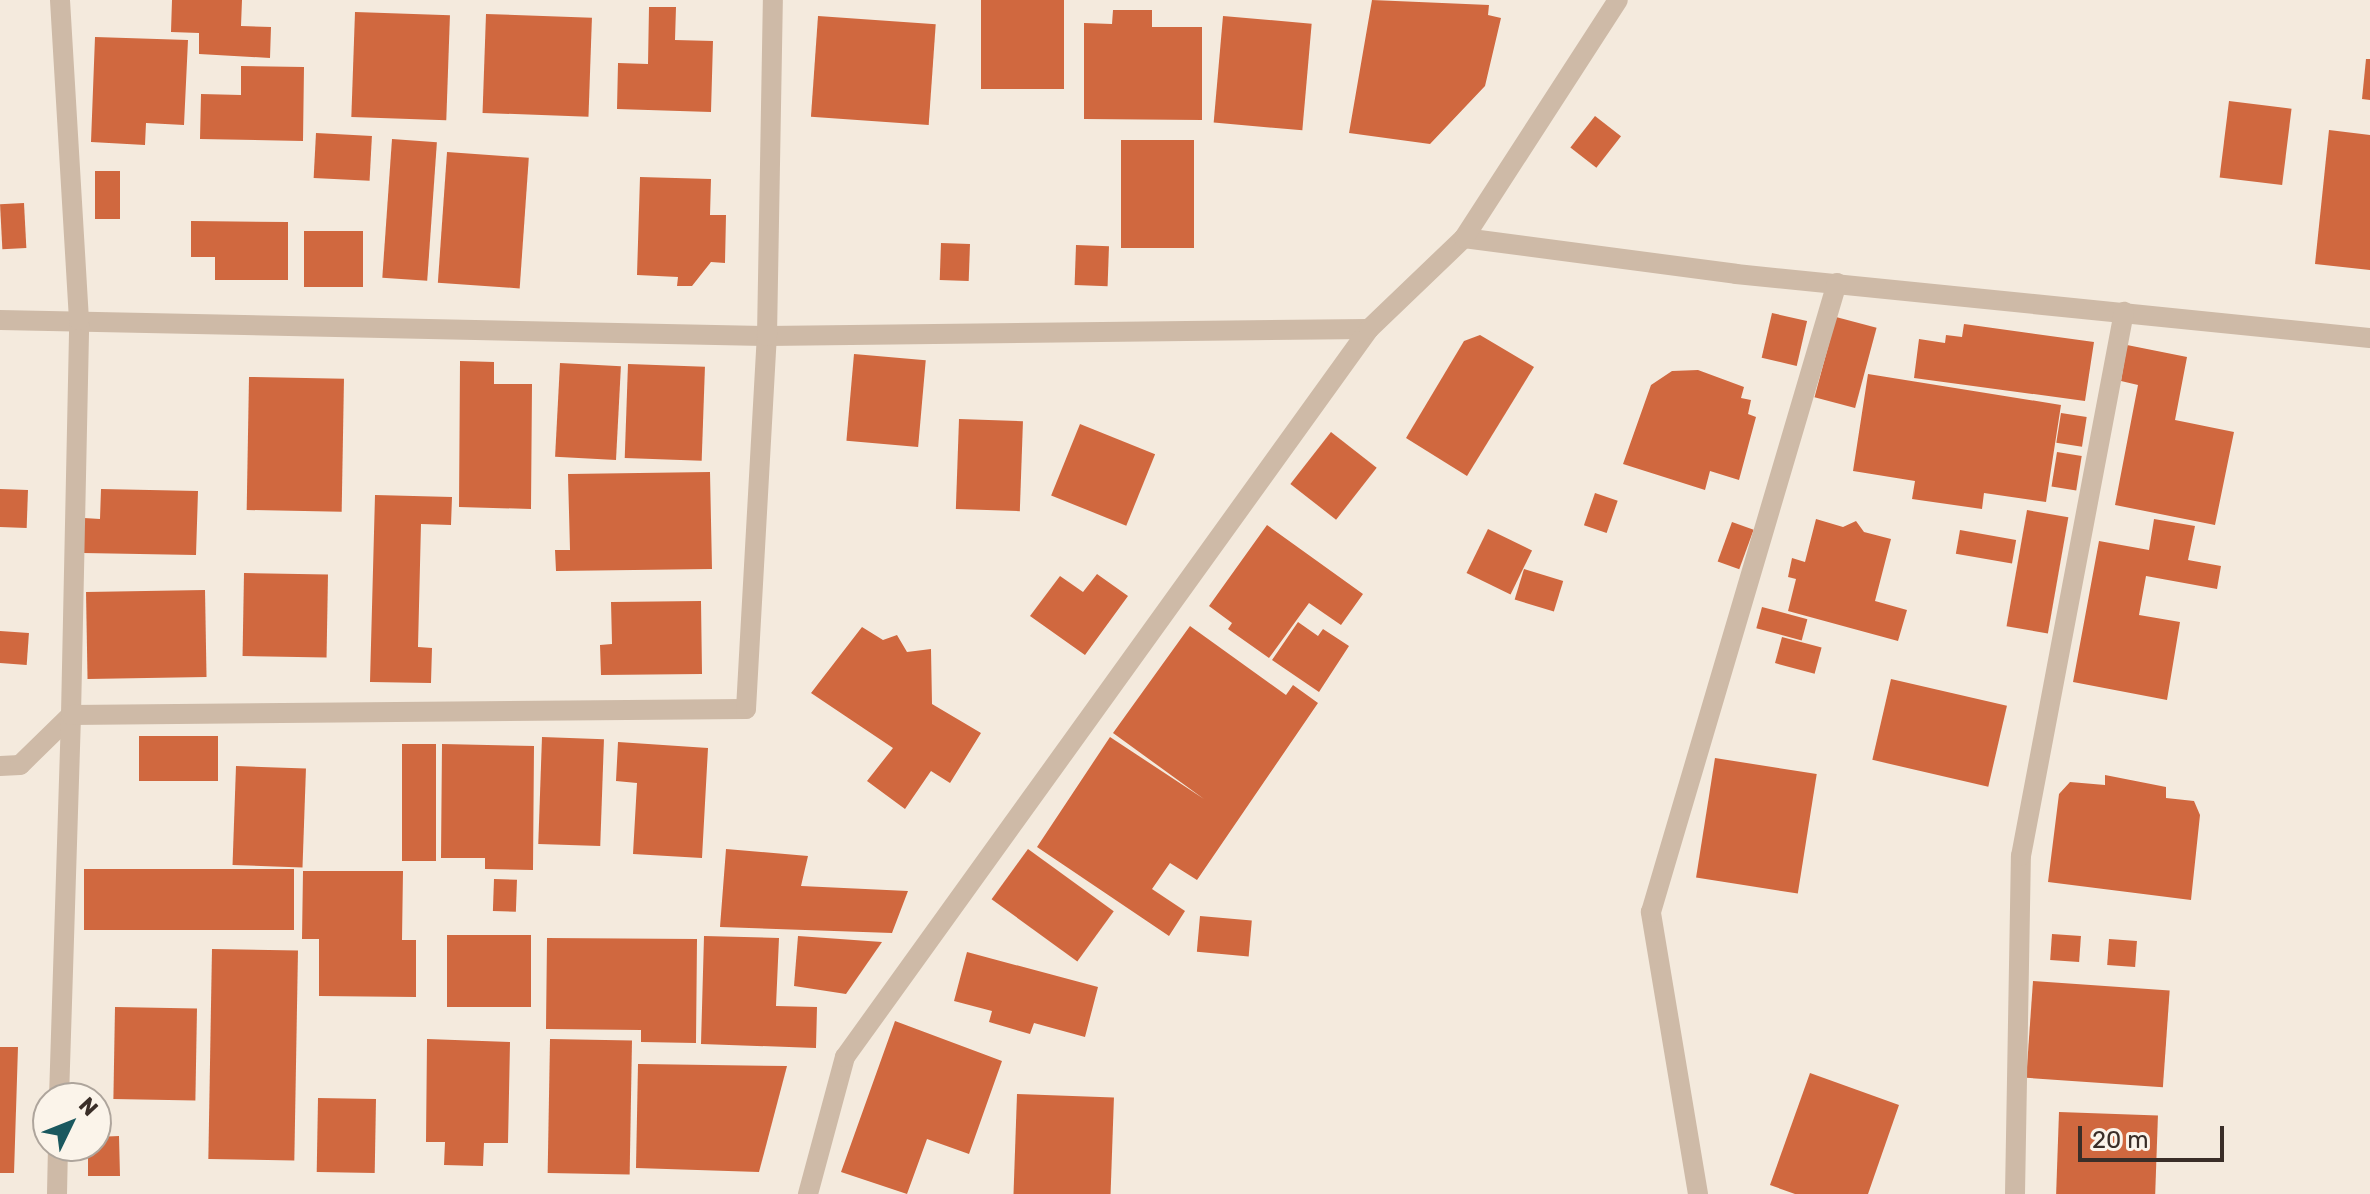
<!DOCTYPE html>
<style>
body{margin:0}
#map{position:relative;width:2370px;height:1194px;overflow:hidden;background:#f4eadd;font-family:Rubik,sans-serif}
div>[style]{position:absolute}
.building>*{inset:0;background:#d0683f;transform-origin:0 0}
.minor>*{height:20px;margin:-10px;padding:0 10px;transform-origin:10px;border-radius:10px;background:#cebaa7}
span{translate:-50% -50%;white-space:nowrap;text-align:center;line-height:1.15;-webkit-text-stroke:6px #fbf4ea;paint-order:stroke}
.north{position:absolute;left:32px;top:1082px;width:80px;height:80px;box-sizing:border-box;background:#fbf4ea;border:2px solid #aea59c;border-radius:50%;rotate:47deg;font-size:22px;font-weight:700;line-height:32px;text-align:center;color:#3a2e28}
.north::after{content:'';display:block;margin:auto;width:28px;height:36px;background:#1a585f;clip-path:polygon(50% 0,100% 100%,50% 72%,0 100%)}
.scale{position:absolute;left:2078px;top:1126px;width:146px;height:36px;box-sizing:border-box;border:4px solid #3a2e28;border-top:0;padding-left:10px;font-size:24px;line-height:28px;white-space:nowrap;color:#3a2e28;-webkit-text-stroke:6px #fbf4ea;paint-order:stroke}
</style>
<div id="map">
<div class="building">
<div style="clip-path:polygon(172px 0,242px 0,241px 26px,271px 27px,270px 58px,199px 54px,199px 33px,171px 32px)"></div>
<div style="left:981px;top:0;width:83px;height:89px"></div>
<div style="clip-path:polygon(1372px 0,1489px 5px,1488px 15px,1501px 18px,1485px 86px,1430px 144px,1349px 133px)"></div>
<div style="clip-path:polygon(649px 7px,676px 7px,675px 40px,713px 41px,711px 112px,617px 109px,618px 63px,648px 64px)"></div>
<div style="clip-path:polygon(1113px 10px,1152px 10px,1152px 27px,1202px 27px,1202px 120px,1084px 119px,1084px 23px,1112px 24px)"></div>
<div style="left:355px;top:12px;width:95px;height:105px;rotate:2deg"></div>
<div style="left:486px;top:14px;width:106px;height:99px;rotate:2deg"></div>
<div style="left:818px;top:16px;width:118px;height:101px;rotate:4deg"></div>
<div style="left:1223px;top:16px;width:89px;height:107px;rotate:5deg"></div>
<div style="clip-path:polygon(95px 37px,188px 40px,184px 125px,146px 123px,145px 145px,91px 142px)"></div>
<div style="clip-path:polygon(2366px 59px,2370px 59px,2370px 100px,2362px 99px)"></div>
<div style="clip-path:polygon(241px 66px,304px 67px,303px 141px,200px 139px,201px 94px,241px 95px)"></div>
<div style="left:2229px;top:101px;width:63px;height:77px;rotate:7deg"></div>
<div style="left:1595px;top:116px;width:33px;height:40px;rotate:38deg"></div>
<div style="clip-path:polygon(2329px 130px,2370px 135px,2370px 270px,2315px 264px)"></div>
<div style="left:316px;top:133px;width:56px;height:45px;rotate:3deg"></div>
<div style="left:392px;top:139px;width:45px;height:139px;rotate:4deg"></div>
<div style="left:1121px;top:140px;width:73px;height:108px"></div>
<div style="left:447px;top:152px;width:82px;height:131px;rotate:4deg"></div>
<div style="left:95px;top:171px;width:25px;height:48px"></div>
<div style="clip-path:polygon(640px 177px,711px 179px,710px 215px,726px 215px,725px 263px,711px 262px,692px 286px,677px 286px,678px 277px,637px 275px)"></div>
<div style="left:24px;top:203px;width:45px;height:24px;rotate:87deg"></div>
<div style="clip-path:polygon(191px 221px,288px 222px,288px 280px,215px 280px,215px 257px,191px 257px)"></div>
<div style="left:304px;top:231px;width:59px;height:56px"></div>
<div style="left:941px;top:243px;width:29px;height:37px;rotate:2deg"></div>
<div style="left:1076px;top:245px;width:33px;height:40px;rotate:2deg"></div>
<div style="left:1772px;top:313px;width:36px;height:46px;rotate:13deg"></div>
<div style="left:1836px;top:317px;width:42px;height:83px;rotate:15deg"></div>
<div style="clip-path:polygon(1964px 324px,2094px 342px,2085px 401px,1914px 378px,1919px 339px,1945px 343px,1946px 335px,1962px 337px)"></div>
<div style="clip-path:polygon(1480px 335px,1534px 367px,1467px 476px,1406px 438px,1464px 341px)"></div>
<div style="clip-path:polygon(2127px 345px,2187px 357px,2175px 420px,2234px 432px,2215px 525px,2115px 505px,2138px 385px,2121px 381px)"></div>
<div style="left:854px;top:354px;width:72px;height:87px;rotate:5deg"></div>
<div style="clip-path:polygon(460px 361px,494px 362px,494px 384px,532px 384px,531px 509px,459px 507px)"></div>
<div style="left:560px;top:363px;width:61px;height:94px;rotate:3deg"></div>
<div style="left:628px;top:364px;width:77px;height:94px;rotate:2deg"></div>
<div style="clip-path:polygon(1698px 370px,1744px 387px,1741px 398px,1751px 400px,1748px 414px,1756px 417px,1739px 480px,1710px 471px,1705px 490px,1623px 464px,1651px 385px,1672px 371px)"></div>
<div style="clip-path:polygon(1868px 374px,2061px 405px,2046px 502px,1984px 493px,1982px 509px,1912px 499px,1915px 481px,1853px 471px)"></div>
<div style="left:249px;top:377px;width:95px;height:133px;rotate:1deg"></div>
<div style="left:2061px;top:413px;width:26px;height:30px;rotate:9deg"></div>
<div style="left:959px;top:419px;width:64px;height:90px;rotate:2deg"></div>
<div style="left:1080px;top:424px;width:81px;height:77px;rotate:22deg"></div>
<div style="left:1331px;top:432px;width:58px;height:66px;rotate:38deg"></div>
<div style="left:2057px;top:452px;width:25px;height:35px;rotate:9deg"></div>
<div style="clip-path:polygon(710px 472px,712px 569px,556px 571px,555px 550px,570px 550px,568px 474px)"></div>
<div style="left:0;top:489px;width:28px;height:38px;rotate:2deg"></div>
<div style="clip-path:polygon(101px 489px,198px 491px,196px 555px,83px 553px,84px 518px,100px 519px)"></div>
<div style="left:1595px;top:493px;width:24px;height:34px;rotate:19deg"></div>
<div style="clip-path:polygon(375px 495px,452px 497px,451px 525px,421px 524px,418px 647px,432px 648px,431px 683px,370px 682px)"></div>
<div style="left:2027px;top:510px;width:42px;height:118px;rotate:10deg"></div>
<div style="clip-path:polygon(1816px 519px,1843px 527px,1856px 521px,1864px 532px,1891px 539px,1875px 601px,1907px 610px,1898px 641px,1788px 611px,1796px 579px,1788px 577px,1792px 558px,1805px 562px)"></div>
<div style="clip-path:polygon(2154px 519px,2195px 526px,2188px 560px,2221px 566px,2217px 589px,2146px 576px,2139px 615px,2180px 622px,2167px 700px,2073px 682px,2099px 541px,2149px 550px)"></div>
<div style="left:1732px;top:522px;width:23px;height:42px;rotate:20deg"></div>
<div style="clip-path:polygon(1267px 525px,1363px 594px,1341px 625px,1309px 603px,1269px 658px,1228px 629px,1232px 623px,1209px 606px)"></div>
<div style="left:1488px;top:529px;width:49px;height:49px;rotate:26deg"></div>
<div style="left:1960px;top:530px;width:57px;height:24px;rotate:10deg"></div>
<div style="left:1524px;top:569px;width:41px;height:32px;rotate:17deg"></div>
<div style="left:244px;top:573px;width:84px;height:83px;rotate:1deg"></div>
<div style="clip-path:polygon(1097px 574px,1128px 596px,1085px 655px,1030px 616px,1060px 576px,1083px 592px)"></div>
<div style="left:205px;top:590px;width:87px;height:119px;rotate:89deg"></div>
<div style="clip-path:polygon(701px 601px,702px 674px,601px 675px,600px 645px,612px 644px,611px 602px)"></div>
<div style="left:1762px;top:607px;width:47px;height:22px;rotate:15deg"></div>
<div style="clip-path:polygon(1298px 622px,1318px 636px,1323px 629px,1349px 646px,1319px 692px,1272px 660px)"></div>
<div style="clip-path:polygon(1190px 626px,1286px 695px,1293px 685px,1318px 703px,1197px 880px,1170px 863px,1152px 889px,1185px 911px,1169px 936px,1037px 847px,1110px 737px,1204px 799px,1113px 733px)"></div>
<div style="clip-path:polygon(862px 627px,883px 640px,897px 635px,907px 652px,931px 649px,932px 704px,981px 733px,950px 783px,931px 771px,905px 809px,867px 781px,893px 748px,811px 693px)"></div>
<div style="left:0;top:631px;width:29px;height:32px;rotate:4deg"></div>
<div style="left:1782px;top:637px;width:41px;height:27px;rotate:15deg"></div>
<div style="left:1891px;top:679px;width:119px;height:83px;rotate:13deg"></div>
<div style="left:218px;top:736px;width:45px;height:79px;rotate:90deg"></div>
<div style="left:542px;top:737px;width:62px;height:107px;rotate:2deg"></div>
<div style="clip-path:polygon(618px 742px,708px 748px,702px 858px,633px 854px,637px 783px,616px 781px)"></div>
<div style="left:402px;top:744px;width:34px;height:117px"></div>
<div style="clip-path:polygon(442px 744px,534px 746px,533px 870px,485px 869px,485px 858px,441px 858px)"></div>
<div style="left:1715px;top:758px;width:103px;height:121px;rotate:9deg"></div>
<div style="left:236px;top:766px;width:70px;height:99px;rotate:2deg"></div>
<div style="clip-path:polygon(2105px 775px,2166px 787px,2166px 798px,2194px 801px,2200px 815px,2191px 900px,2048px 882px,2059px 794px,2070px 782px,2105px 785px)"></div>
<div style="clip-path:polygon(726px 849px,808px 856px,801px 886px,908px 891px,892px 933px,720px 927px)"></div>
<div style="left:1028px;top:849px;width:106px;height:62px;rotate:36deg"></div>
<div style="left:84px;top:869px;width:210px;height:61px"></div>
<div style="clip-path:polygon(303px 871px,403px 871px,402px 940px,416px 940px,416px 997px,319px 996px,319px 939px,302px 939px)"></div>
<div style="left:494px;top:879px;width:23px;height:32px;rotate:2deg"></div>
<div style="left:1200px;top:916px;width:52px;height:36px;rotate:5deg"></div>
<div style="left:2052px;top:934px;width:29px;height:26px;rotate:4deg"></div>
<div style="left:447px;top:935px;width:84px;height:72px"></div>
<div style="clip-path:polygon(704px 936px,779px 938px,776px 1006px,817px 1007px,816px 1048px,701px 1044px)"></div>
<div style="clip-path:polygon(798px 936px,882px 942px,846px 994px,794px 986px)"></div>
<div style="clip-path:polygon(547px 938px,697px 939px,696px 1043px,641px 1042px,641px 1030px,546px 1029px)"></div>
<div style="left:2109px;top:939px;width:28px;height:26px;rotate:4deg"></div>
<div style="left:212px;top:949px;width:86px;height:210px;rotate:1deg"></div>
<div style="clip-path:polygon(967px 952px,1098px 987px,1085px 1037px,1034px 1023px,1030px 1034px,989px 1022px,992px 1011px,954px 1001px)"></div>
<div style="left:2033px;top:981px;width:137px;height:97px;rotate:4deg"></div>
<div style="left:115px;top:1007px;width:82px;height:92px;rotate:1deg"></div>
<div style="clip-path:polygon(895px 1021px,1002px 1061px,969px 1154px,927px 1139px,907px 1194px,841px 1172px)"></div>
<div style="clip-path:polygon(427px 1039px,510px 1042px,508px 1143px,484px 1143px,483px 1166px,444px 1165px,445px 1142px,426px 1142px)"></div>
<div style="left:550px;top:1039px;width:82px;height:134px;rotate:1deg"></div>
<div style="clip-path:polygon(0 1047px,18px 1047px,14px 1173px,0 1173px)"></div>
<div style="clip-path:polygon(638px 1064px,787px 1066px,759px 1172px,636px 1168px)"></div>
<div style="clip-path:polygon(1810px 1073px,1899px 1105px,1868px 1194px,1795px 1194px,1770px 1185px)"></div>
<div style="left:1017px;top:1094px;width:97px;height:100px;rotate:2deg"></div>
<div style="left:318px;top:1098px;width:58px;height:74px;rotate:1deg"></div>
<div style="left:2059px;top:1112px;width:99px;height:82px;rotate:2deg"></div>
<div style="clip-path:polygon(119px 1136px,120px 1176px,88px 1176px,88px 1146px,96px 1146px,96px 1137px)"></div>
</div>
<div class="minor">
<div style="left:1464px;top:238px;width:274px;rotate:7.5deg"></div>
<div style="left:1736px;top:274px;width:637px;rotate:5.76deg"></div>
<div style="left:0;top:320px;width:767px;rotate:1.2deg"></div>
<div style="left:767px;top:336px;width:602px;rotate:-0.67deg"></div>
<div style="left:0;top:766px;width:20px;rotate:-3deg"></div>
<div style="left:20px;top:765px;width:71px;rotate:-44.4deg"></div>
<div style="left:71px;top:715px;width:395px;rotate:-88.8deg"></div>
<div style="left:79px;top:320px;width:321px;rotate:-93.4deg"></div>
<div style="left:59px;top:1098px;width:383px;rotate:-88.2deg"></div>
<div style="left:71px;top:715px;width:675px;rotate:-0.51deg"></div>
<div style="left:746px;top:709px;width:374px;rotate:-86.8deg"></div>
<div style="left:767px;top:336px;width:336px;rotate:-89deg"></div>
<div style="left:57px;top:1194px;width:48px;rotate:-88.8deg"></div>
<div style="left:808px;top:1194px;width:142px;rotate:-74.9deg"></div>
<div style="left:845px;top:1057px;width:897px;rotate:-54.25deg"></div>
<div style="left:1369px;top:329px;width:132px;rotate:-43.8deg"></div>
<div style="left:1464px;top:238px;width:283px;rotate:-57.1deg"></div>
<div style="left:1698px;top:1194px;width:286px;rotate:-99.5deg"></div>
<div style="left:1651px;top:912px;width:656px;rotate:-73.53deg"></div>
<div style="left:2015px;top:1194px;width:338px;rotate:-89deg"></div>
<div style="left:2021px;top:856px;width:554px;rotate:-79.28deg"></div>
</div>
<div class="north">N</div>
<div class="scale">20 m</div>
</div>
